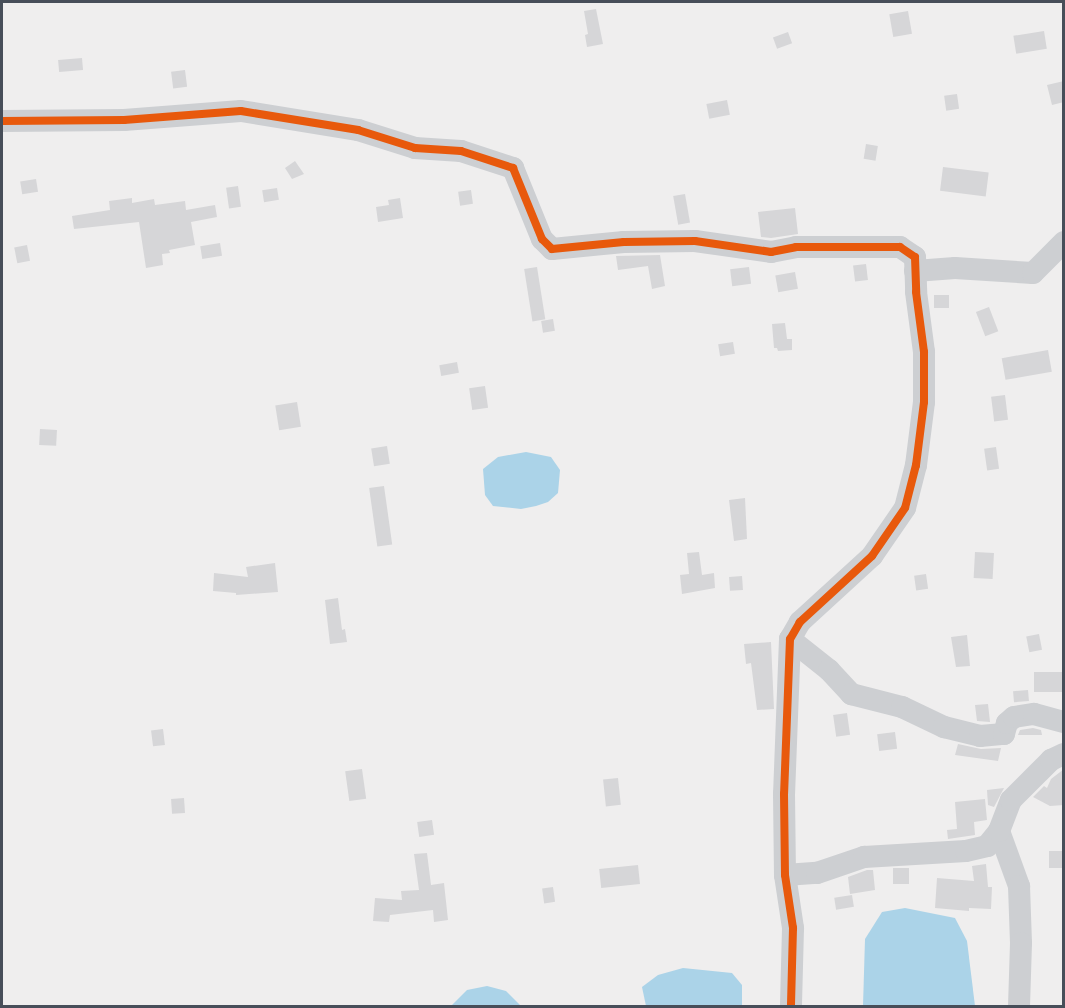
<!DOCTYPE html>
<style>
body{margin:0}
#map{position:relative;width:1065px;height:1008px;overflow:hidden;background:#efeeee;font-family:Quicksand,sans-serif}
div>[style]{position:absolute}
.water>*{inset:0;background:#abd3e8}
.building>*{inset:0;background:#d6d6d8;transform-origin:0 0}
.minor>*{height:22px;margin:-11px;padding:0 11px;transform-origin:11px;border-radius:11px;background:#cdcfd2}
.cycleway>*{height:8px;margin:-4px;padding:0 4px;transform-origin:4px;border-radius:4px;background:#e8590c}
span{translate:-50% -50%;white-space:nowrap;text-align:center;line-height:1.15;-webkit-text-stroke:5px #fff;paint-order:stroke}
.frame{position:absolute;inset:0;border:3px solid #474e59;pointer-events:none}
</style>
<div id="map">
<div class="water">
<div style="clip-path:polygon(526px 452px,551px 457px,560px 470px,558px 493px,548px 502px,536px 506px,521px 509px,493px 506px,485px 495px,483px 469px,498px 457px)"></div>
<div style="clip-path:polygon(905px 908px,955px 918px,967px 941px,975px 1006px,863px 1006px,865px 939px,882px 912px)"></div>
<div style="clip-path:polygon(683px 968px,732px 973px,742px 985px,742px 1006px,646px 1006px,642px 987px,658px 975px)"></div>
<div style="clip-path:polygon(487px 986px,506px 991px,521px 1006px,451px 1006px,467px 990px)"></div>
</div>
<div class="building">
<div style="clip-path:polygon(596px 9px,603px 44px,587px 47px,585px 35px,588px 34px,584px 11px)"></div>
<div style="left:908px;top:11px;width:23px;height:19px;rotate:80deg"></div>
<div style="left:1044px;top:31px;width:18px;height:31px;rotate:81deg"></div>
<div style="left:788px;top:32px;width:12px;height:16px;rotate:70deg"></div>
<div style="left:82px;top:58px;width:12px;height:24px;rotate:85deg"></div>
<div style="left:185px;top:70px;width:17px;height:14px;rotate:83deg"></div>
<div style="clip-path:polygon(1064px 81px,1064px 102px,1052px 105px,1047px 85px)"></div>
<div style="left:957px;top:94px;width:15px;height:13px;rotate:82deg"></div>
<div style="left:727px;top:100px;width:15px;height:21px;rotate:79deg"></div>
<div style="left:866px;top:144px;width:12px;height:15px;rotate:9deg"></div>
<div style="clip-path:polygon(295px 161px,304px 174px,292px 179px,285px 168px)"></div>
<div style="left:943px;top:167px;width:46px;height:24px;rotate:7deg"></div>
<div style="left:36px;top:179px;width:13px;height:16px;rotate:81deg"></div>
<div style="left:238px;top:186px;width:21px;height:12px;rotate:82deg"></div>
<div style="left:277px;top:188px;width:12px;height:15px;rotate:81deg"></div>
<div style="left:471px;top:190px;width:14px;height:13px;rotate:82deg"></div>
<div style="left:685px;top:194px;width:29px;height:12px;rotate:80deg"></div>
<div style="clip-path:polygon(132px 198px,132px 203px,154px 199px,155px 205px,185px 201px,186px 210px,215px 205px,217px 217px,191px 222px,195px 245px,169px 250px,170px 253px,162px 254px,163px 265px,146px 268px,139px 222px,74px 229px,72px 216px,110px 210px,109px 201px)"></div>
<div style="clip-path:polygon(400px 198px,403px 218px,378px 222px,376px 207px,389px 205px,388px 200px)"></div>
<div style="clip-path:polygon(795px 208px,798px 234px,771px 238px,761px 237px,758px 212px)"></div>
<div style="left:220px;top:243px;width:13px;height:20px;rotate:81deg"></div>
<div style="left:27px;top:245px;width:16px;height:13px;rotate:79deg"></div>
<div style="clip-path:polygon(660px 255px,665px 286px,652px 289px,648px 266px,618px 270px,616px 256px)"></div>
<div style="left:866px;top:264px;width:16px;height:13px;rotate:83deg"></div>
<div style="left:537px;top:267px;width:53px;height:13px;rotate:81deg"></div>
<div style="left:749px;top:267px;width:17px;height:19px;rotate:83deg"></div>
<div style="left:795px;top:272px;width:17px;height:20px;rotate:80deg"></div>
<div style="left:934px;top:295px;width:15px;height:13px"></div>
<div style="left:989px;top:307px;width:26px;height:14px;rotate:69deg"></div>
<div style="left:553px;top:319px;width:12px;height:12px;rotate:81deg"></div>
<div style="clip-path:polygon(785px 323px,787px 339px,792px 339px,792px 350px,778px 351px,777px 348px,774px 348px,772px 324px)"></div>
<div style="left:733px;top:342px;width:12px;height:15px;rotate:81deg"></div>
<div style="left:1048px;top:350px;width:22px;height:47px;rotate:80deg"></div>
<div style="left:457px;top:362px;width:11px;height:18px;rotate:80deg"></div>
<div style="left:485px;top:386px;width:22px;height:16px;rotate:82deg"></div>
<div style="left:1005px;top:395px;width:25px;height:14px;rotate:83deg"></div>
<div style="left:297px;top:402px;width:25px;height:22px;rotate:81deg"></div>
<div style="left:40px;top:429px;width:17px;height:16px;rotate:3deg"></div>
<div style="left:387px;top:446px;width:18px;height:16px;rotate:81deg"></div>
<div style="left:996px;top:447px;width:22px;height:12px;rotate:82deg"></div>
<div style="left:384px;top:486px;width:59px;height:15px;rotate:82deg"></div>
<div style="clip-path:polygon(745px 498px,747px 539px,734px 541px,729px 500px)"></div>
<div style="clip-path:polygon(699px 552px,702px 575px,714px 573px,715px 588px,682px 594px,680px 575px,689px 574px,687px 553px)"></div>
<div style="left:975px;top:552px;width:19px;height:26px;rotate:3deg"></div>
<div style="clip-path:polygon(275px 563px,278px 592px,236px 595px,236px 593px,213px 591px,214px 573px,248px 577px,246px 567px)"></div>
<div style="left:926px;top:574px;width:15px;height:12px;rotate:82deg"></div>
<div style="left:742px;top:576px;width:14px;height:13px;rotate:86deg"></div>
<div style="clip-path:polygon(338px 598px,342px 630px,345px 629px,347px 642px,330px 644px,325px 600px)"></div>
<div style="left:1039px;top:634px;width:16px;height:13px;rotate:79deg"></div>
<div style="clip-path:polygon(967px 635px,970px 666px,956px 667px,951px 637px)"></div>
<div style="clip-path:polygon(771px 642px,774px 709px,757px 710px,751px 663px,746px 664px,744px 644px)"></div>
<div style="left:1064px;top:672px;width:20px;height:30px;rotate:90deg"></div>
<div style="left:1028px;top:690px;width:11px;height:15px;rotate:85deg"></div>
<div style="clip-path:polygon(988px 704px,990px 722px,977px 721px,975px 705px)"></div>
<div style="left:847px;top:713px;width:22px;height:14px;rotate:82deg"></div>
<div style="clip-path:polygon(1033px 728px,1041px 730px,1042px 735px,1018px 735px,1020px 730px)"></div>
<div style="left:163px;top:729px;width:16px;height:12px;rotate:83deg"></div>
<div style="left:895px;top:732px;width:17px;height:18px;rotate:83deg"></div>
<div style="clip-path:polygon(958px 744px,981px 749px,1001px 748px,998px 761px,955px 755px)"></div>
<div style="left:362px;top:769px;width:30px;height:17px;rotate:82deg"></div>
<div style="clip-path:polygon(1064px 769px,1064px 805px,1050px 806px,1033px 797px,1044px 786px,1047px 788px,1051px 779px)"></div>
<div style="left:618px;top:778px;width:27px;height:15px;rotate:84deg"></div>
<div style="clip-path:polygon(1004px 788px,994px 807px,988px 805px,987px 790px)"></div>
<div style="left:184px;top:798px;width:15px;height:13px;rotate:86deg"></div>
<div style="clip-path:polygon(985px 799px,987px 820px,974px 822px,975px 835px,948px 839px,947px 830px,957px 829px,955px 802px)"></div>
<div style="left:432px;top:820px;width:15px;height:15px;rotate:82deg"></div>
<div style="left:1049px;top:851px;width:15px;height:17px"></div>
<div style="clip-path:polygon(427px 853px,431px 885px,444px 883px,448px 920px,434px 922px,433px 910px,390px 915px,389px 922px,373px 921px,375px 898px,402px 900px,401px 891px,419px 890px,414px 854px)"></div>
<div style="clip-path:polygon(986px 864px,988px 887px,992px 887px,991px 909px,969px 908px,969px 911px,935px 908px,937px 878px,974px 881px,972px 866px)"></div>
<div style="left:638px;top:865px;width:19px;height:39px;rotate:84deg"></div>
<div style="left:909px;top:868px;width:16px;height:16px;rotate:90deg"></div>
<div style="clip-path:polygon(867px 870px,873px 870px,875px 890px,850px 894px,848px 877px)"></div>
<div style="left:553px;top:887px;width:15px;height:11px;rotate:82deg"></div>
<div style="left:852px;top:895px;width:12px;height:18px;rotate:81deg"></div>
</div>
<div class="minor">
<div style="left:2px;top:121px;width:122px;rotate:-0.5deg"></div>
<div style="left:124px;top:120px;width:117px;rotate:-4.4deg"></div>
<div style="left:241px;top:111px;width:119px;rotate:9.2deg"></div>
<div style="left:358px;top:130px;width:60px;rotate:17.5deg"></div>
<div style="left:415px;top:148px;width:46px;rotate:3.7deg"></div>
<div style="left:461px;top:151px;width:55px;rotate:18.1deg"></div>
<div style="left:513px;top:168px;width:77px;rotate:67.8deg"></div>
<div style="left:542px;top:239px;width:14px;rotate:45deg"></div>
<div style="left:552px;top:249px;width:72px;rotate:-5.6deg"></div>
<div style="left:624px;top:242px;width:71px;rotate:-0.8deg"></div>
<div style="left:695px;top:241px;width:77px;rotate:8.2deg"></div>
<div style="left:771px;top:252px;width:25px;rotate:-11deg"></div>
<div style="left:796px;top:247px;width:104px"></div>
<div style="left:900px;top:247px;width:18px;rotate:34deg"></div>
<div style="left:915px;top:257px;width:35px;rotate:88deg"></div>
<div style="left:916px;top:292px;width:61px;rotate:82.4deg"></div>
<div style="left:924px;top:352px;width:50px;rotate:90deg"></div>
<div style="left:924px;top:402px;width:64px;rotate:97.2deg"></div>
<div style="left:916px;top:465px;width:44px;rotate:104.3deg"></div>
<div style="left:905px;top:508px;width:58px;rotate:124.5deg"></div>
<div style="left:872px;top:556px;width:98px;rotate:137.5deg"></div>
<div style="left:800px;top:622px;width:20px;rotate:120deg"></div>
<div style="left:790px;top:639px;width:155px;rotate:92.2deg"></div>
<div style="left:784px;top:794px;width:81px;rotate:89.3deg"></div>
<div style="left:785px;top:875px;width:54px;rotate:81.4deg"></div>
<div style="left:793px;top:928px;width:78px;rotate:91.5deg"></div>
<div style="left:915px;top:271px;width:40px;rotate:-4.3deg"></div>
<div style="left:955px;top:268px;width:78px;rotate:3.7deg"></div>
<div style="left:1033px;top:273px;width:44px;rotate:-45deg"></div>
<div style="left:790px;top:639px;width:50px;rotate:38.5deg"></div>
<div style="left:829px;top:670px;width:33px;rotate:47deg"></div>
<div style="left:851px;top:694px;width:53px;rotate:14.3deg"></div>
<div style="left:902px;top:707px;width:47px;rotate:25.5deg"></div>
<div style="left:944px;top:727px;width:37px;rotate:14deg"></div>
<div style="left:980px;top:736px;width:24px;rotate:-5deg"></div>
<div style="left:1004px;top:734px;width:11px;rotate:-75deg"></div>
<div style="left:1007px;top:723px;width:9px;rotate:-41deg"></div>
<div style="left:1014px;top:717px;width:20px;rotate:-9deg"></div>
<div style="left:1034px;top:714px;width:31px;rotate:15deg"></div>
<div style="left:999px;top:831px;width:59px;rotate:70deg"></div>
<div style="left:1019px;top:886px;width:57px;rotate:88deg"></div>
<div style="left:1021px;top:943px;width:63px;rotate:91.8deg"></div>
<div style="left:785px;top:875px;width:32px;rotate:-4deg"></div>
<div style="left:817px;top:873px;width:50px;rotate:-18.8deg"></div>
<div style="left:864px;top:857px;width:102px;rotate:-3.4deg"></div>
<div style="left:966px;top:851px;width:22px;rotate:-13deg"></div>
<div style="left:987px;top:846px;width:19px;rotate:-51deg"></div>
<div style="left:999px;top:831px;width:33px;rotate:-69deg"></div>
<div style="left:1011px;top:800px;width:57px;rotate:-45deg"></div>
<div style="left:1051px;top:760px;width:14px;rotate:-25deg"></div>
</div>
<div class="cycleway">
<div style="left:2px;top:121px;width:122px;rotate:-0.5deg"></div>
<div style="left:124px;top:120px;width:117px;rotate:-4.4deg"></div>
<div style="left:241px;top:111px;width:119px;rotate:9.2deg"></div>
<div style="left:358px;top:130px;width:60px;rotate:17.5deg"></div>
<div style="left:415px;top:148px;width:46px;rotate:3.7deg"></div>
<div style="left:461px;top:151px;width:55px;rotate:18.1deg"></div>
<div style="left:513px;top:168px;width:77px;rotate:67.8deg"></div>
<div style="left:542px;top:239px;width:14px;rotate:45deg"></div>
<div style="left:552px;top:249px;width:72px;rotate:-5.6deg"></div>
<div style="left:624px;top:242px;width:71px;rotate:-0.8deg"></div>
<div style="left:695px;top:241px;width:77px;rotate:8.2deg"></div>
<div style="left:771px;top:252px;width:25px;rotate:-11deg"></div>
<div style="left:796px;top:247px;width:104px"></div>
<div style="left:900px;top:247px;width:18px;rotate:34deg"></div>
<div style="left:915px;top:257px;width:35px;rotate:88deg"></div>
<div style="left:916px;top:292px;width:61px;rotate:82.4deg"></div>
<div style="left:924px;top:352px;width:50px;rotate:90deg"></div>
<div style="left:924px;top:402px;width:64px;rotate:97.2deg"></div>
<div style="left:916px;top:465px;width:44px;rotate:104.3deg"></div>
<div style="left:905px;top:508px;width:58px;rotate:124.5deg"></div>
<div style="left:872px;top:556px;width:98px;rotate:137.5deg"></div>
<div style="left:800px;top:622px;width:20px;rotate:120deg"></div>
<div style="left:790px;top:639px;width:155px;rotate:92.2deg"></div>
<div style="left:784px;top:794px;width:81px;rotate:89.3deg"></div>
<div style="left:785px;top:875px;width:54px;rotate:81.4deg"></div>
<div style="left:793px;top:928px;width:78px;rotate:91.5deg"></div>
</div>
<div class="frame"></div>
</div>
